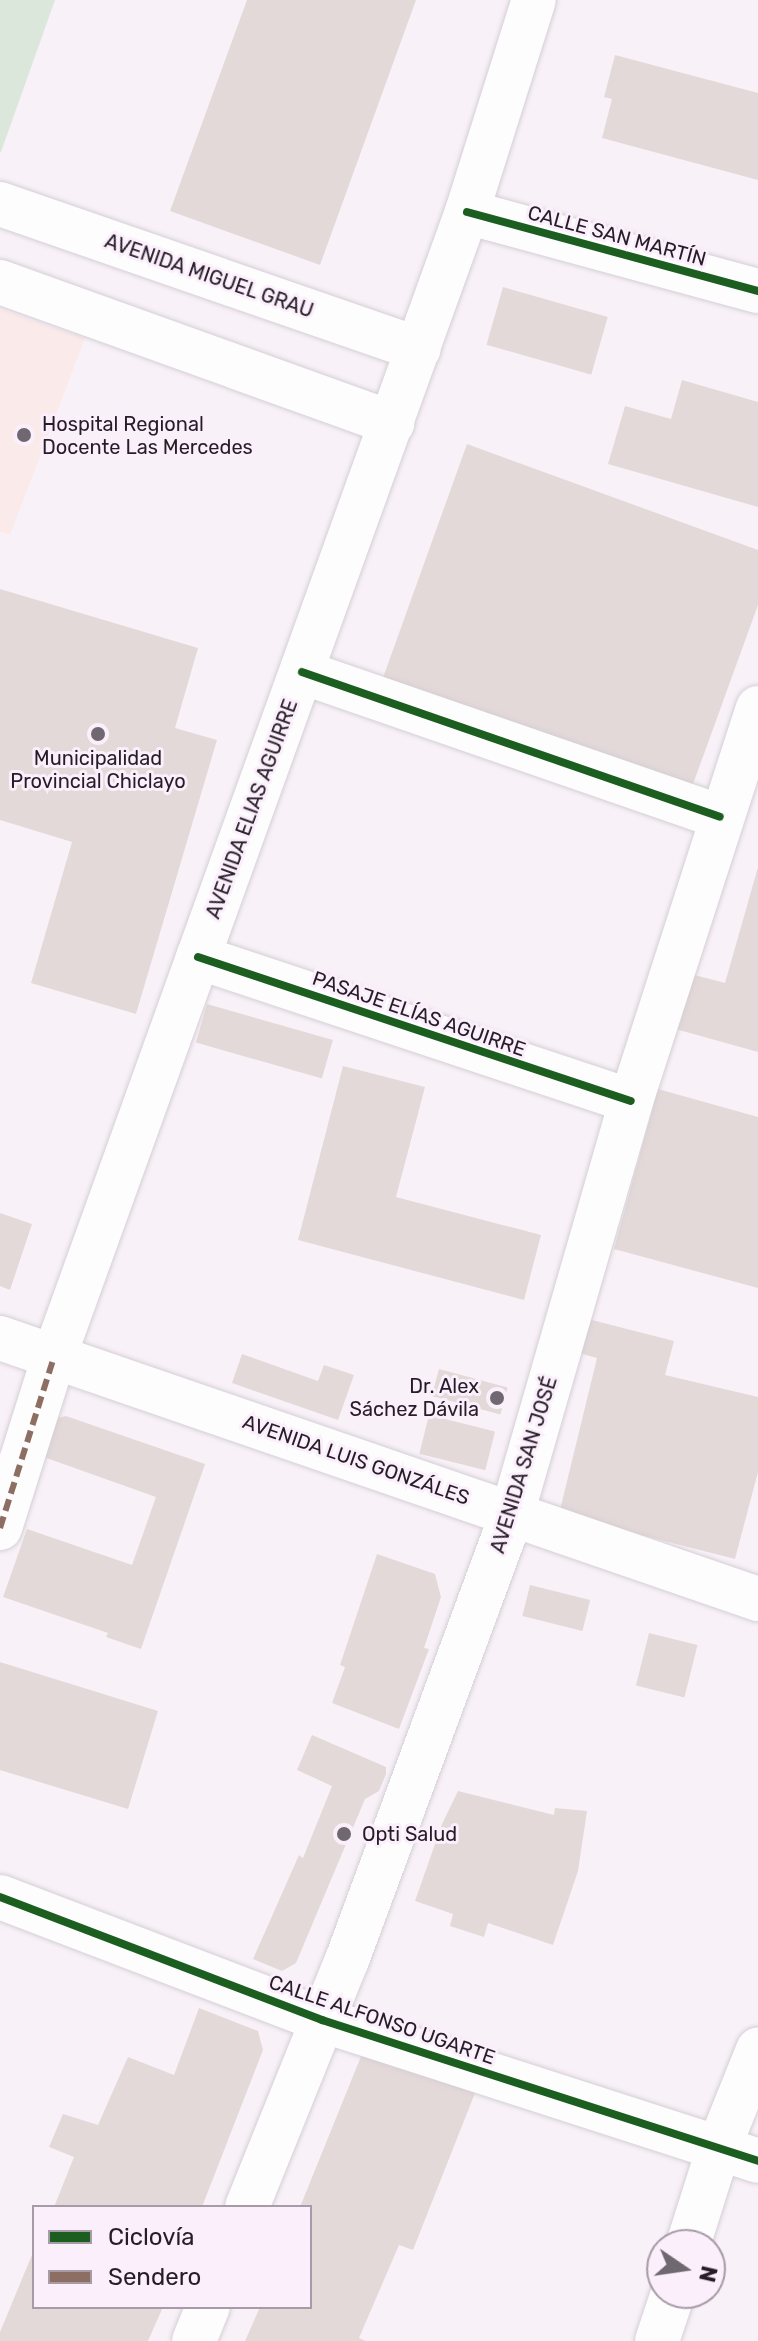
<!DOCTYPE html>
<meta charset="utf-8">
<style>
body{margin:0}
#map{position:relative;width:758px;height:2341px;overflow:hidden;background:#f8f2f8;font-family:Rubik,sans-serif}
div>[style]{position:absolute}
.medical>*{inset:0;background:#fbeaea}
.green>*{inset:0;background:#dbe7db}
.building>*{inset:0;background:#e3d9d8;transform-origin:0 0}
.roads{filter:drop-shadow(0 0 2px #d5ced6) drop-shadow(0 0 2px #d5ced6)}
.street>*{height:44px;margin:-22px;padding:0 22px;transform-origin:22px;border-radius:22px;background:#fefdfe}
.secondary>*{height:44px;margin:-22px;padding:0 22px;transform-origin:22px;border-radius:22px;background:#fefdfe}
.quiet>*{height:6px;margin-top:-3px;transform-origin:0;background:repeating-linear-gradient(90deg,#8d6e63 0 12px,transparent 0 18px)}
.cycleway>*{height:8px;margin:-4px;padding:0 4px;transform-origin:4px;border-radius:4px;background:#1b5e20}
.dots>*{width:22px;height:22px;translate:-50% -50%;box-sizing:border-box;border:4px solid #faeffb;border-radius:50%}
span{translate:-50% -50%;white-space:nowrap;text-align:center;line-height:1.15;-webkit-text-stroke:6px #faeffb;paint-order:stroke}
.street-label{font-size:20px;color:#271d28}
.poi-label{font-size:20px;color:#271d28}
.left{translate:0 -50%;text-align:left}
.right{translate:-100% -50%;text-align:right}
.legend{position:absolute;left:32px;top:2205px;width:280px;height:104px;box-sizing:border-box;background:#faeffb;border:2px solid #a69ba7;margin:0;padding:10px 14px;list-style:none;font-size:24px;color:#271d28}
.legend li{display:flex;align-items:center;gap:16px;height:40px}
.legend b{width:40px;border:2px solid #a69ba7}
.north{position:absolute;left:646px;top:2229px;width:80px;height:80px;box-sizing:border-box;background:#faeffb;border:2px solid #a69ba7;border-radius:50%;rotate:103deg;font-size:22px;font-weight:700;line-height:32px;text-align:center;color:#271d28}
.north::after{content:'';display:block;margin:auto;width:28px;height:36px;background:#706871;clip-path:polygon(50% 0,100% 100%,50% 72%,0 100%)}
</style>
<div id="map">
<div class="medical">
<div style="clip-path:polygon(0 309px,85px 338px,10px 535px,0 531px)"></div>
</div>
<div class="green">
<div style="clip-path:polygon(0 0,55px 0,1px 152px,0 152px)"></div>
</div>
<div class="building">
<div style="clip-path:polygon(247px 0,416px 0,320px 265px,170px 211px)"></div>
<div style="clip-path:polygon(615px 55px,758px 93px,758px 180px,602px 138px,612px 99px,604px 97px)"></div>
<div style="left:503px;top:287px;width:109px;height:60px;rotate:16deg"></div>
<div style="clip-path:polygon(682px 380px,758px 402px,758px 507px,608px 464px,625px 406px,671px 419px)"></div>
<div style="clip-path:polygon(467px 444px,758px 550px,758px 605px,688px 798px,380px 686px)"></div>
<div style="clip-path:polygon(0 589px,198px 648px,175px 728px,217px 740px,136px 1014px,31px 983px,72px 842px,0 820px)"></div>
<div style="clip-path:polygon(758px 867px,758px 1052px,672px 1028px,687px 973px,725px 983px)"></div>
<div style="left:207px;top:1004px;width:131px;height:40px;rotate:16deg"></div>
<div style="clip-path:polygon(343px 1066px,425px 1087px,396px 1197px,541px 1235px,524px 1300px,298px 1240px)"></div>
<div style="clip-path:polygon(658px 1089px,758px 1117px,758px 1288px,614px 1249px)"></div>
<div style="clip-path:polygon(0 1213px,32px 1224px,10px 1290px,0 1286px)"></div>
<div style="clip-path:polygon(588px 1319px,674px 1341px,665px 1375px,758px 1397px,758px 1472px,735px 1559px,559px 1514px,597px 1358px,579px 1353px)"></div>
<div style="clip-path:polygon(242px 1354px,318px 1381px,324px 1365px,354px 1375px,338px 1420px,232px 1383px)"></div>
<div style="left:439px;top:1369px;width:71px;height:28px;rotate:15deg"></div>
<div style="left:429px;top:1415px;width:68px;height:40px;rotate:14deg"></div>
<div style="clip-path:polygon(66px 1416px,205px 1464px,141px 1649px,106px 1637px,108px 1633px,3px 1597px,27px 1529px,132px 1565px,156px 1497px,38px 1455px,50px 1420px)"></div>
<div style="clip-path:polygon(377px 1554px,435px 1574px,441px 1597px,424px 1648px,429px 1649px,399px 1729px,332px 1703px,345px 1667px,340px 1665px)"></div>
<div style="left:530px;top:1585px;width:62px;height:32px;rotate:14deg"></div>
<div style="left:649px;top:1633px;width:50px;height:54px;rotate:14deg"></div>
<div style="clip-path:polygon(0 1662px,158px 1711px,128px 1809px,0 1770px)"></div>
<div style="clip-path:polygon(312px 1735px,386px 1767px,386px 1774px,379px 1791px,365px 1799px,296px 1963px,282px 1971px,253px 1959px,299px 1855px,303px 1858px,332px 1786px,297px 1770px)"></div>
<div style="clip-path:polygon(458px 1791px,554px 1815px,555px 1808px,587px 1811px,578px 1871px,553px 1945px,488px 1923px,484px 1937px,450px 1926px,453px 1914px,415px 1901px,442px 1824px)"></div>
<div style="clip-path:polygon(199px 2008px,258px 2031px,263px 2050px,202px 2207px,54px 2207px,74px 2157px,49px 2147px,63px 2114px,98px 2125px,128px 2057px,174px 2075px)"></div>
<div style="clip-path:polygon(364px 2049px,475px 2093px,413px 2250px,399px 2245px,359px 2338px,366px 2341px,245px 2341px,260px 2307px,310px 2307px,310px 2207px,300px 2207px)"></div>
<div style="clip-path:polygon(34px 2250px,34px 2307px,163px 2307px,148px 2341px,0 2341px,0 2332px)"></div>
</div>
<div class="roads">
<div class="street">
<div style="left:467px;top:212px;width:302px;rotate:15.2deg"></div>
<div style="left:302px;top:672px;width:442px;rotate:19.1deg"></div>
<div style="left:198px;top:957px;width:456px;rotate:18.4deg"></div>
<div style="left:0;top:1528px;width:179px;rotate:-72.5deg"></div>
<div style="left:0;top:1897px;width:345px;rotate:20.9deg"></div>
<div style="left:322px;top:2020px;width:458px;rotate:17.9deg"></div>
<div style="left:688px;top:2245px;width:103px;rotate:-72.4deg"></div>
<div style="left:719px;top:2147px;width:105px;rotate:-68.1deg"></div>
<div style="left:657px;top:2341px;width:51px;rotate:-71.6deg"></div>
</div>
<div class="secondary">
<div style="left:0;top:204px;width:443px;rotate:19.1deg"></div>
<div style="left:0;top:282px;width:417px;rotate:19.8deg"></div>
<div style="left:0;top:1338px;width:802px;rotate:19deg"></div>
<div style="left:54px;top:1357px;width:1217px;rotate:-70.17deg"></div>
<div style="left:467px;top:212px;width:222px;rotate:-72.5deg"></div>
<div style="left:247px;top:2207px;width:266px;rotate:-68deg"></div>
<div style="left:347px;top:1960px;width:476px;rotate:-69.7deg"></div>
<div style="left:512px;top:1514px;width:430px;rotate:-73.9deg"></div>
<div style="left:631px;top:1101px;width:413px;rotate:-72.1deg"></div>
<div style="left:194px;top:2341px;width:37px;rotate:-68deg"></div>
</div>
</div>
<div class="quiet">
<div style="left:0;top:1528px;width:179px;rotate:-72.5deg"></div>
</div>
<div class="cycleway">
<div style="left:467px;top:212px;width:302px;rotate:15.2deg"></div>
<div style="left:302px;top:672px;width:442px;rotate:19.1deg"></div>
<div style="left:198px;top:957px;width:456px;rotate:18.4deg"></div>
<div style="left:0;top:1897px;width:345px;rotate:20.9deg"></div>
<div style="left:322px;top:2020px;width:458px;rotate:17.9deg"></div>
</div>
<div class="dots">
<div style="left:24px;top:435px;background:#706871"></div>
<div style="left:98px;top:734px;background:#706871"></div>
<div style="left:497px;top:1398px;background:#706871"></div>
<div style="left:344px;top:1834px;background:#706871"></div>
</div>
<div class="street-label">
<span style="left:617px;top:236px;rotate:15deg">CALLE SAN MARTÍN</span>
<span style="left:209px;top:276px;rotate:19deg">AVENIDA MIGUEL GRAU</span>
<span style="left:252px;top:809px;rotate:-70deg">AVENIDA ELIAS AGUIRRE</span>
<span style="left:419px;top:1014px;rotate:19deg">PASAJE ELÍAS AGUIRRE</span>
<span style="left:356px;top:1460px;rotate:19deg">AVENIDA LUIS GONZÁLES</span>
<span style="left:524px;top:1465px;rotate:-73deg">AVENIDA SAN JOSÉ</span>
<span style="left:382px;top:2020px;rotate:19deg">CALLE ALFONSO UGARTE</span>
</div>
<div class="poi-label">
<span class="left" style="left:42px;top:436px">Hospital Regional<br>Docente Las Mercedes</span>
<span style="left:98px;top:770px">Municipalidad<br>Provincial Chiclayo</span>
<span class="right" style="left:479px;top:1398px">Dr. Alex<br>Sáchez Dávila</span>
<span class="left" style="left:362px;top:1834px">Opti Salud</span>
</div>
<ul class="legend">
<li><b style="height:10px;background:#1b5e20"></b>Ciclovía</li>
<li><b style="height:10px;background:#8d6e63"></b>Sendero</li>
</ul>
<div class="north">N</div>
</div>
